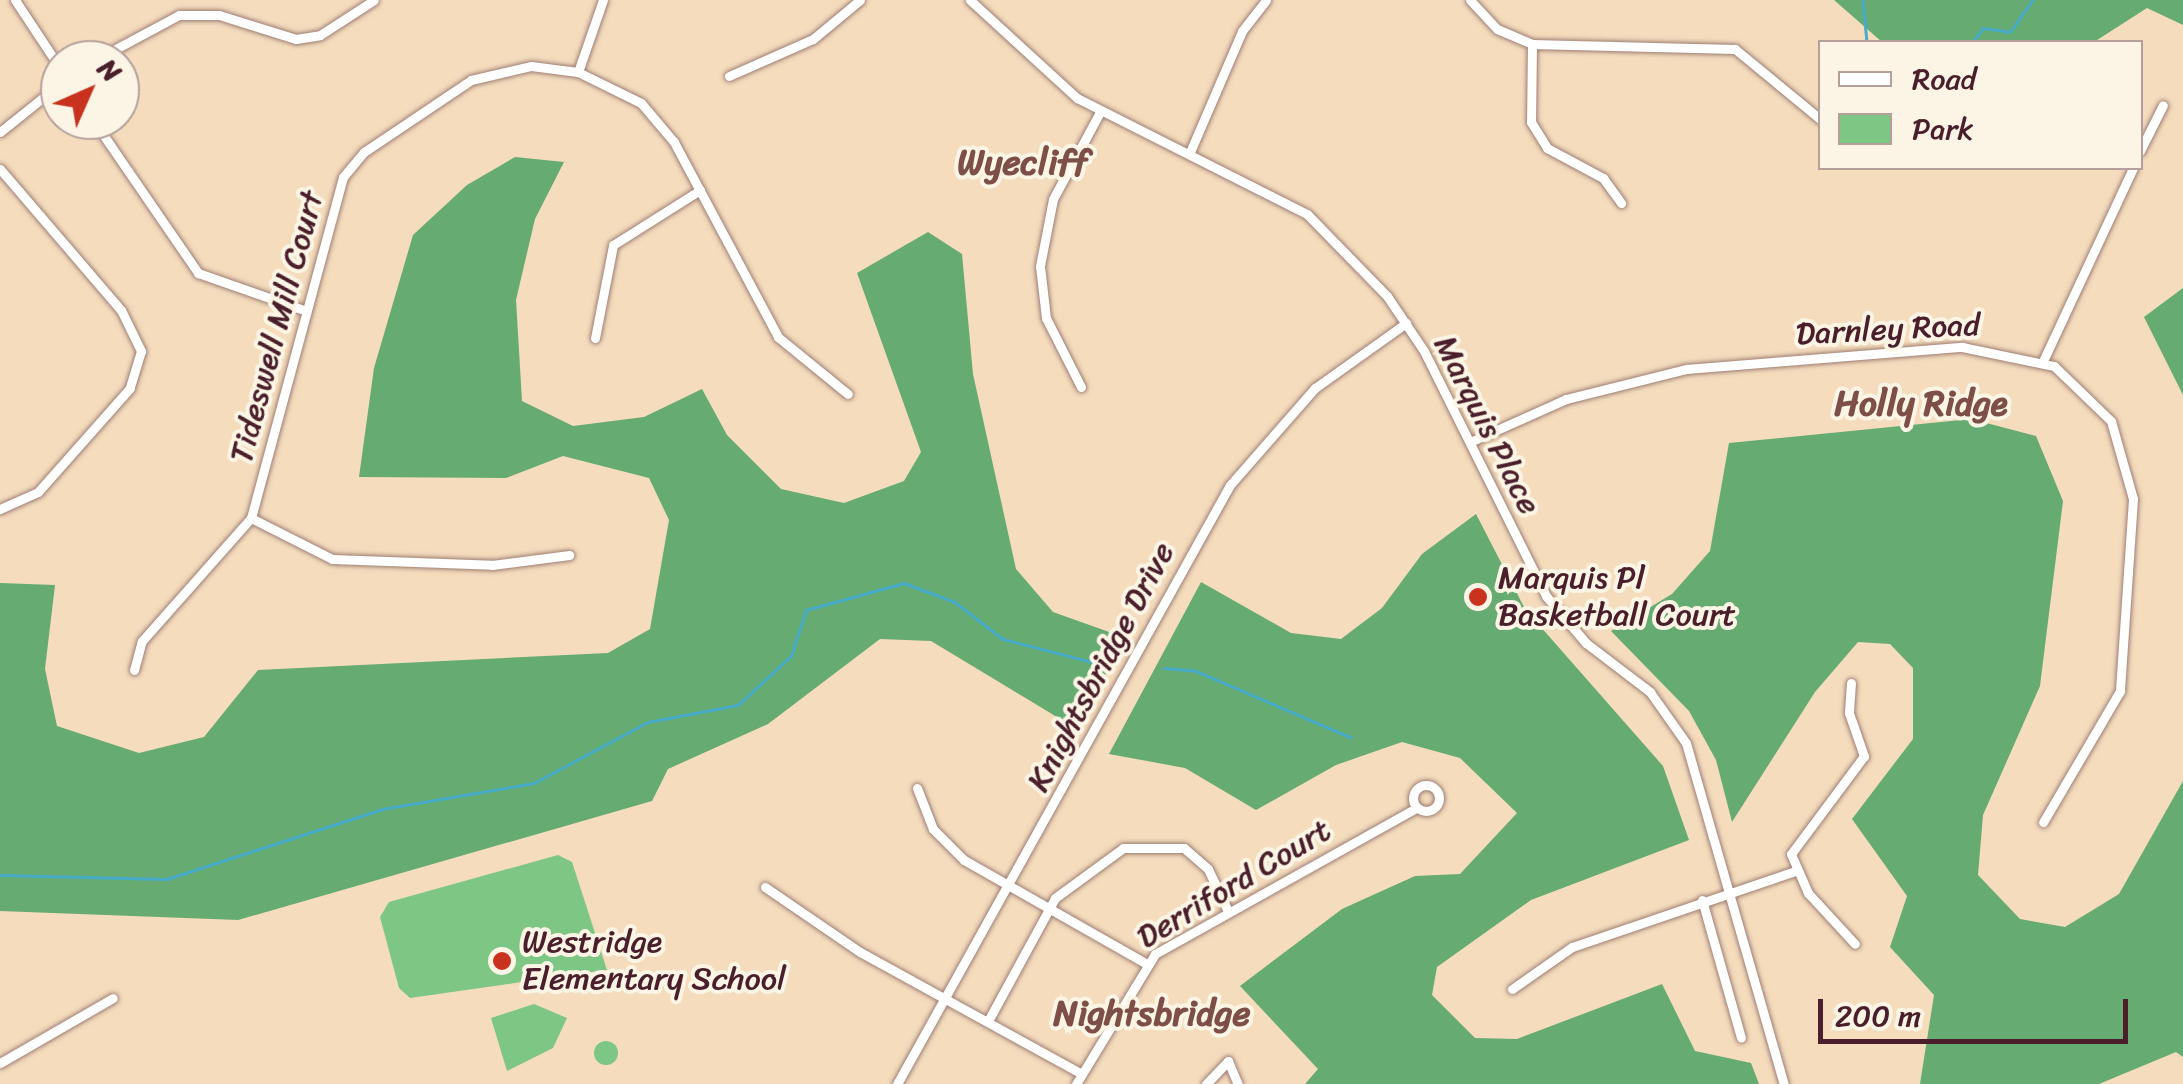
<!DOCTYPE html>
<style>
body{margin:0}
#map{position:relative;width:2183px;height:1084px;overflow:hidden;background:#f4dcbd;font-family:Sriracha,sans-serif}
div>[style]{position:absolute}
.green>*{inset:0;background:#7dc683}
.round{border-radius:50%}
.forest>*{inset:0;background:#66ab71}
.stream>*{height:2.5px;margin:-1.25px;padding:0 1.25px;transform-origin:1.25px;border-radius:1.25px;background:#48abc8}
.roads{filter:drop-shadow(0 0 2px #9f7e74) drop-shadow(0 0 2px #9f7e74)}
.minor>*{height:9px;margin:-4.5px;padding:0 4.5px;transform-origin:4.5px;border-radius:4.5px;background:#fff}
.minor>.ring{margin:-4.5px;padding:0;box-sizing:content-box;background:none;border:9px solid #fff;border-radius:50%}
.dots>*{width:28px;height:28px;translate:-50% -50%;box-sizing:border-box;border:5px solid #fcf5e5;border-radius:50%}
span{translate:-50% -50%;white-space:nowrap;text-align:center;line-height:1.15;-webkit-text-stroke:8px #fcf5e5;paint-order:stroke}
.street-label{font-size:32px;color:#4a1f2b}
.poi-label{font-size:32px;color:#4a1f2b}
.left{translate:0 -50%;text-align:left}
.neighbourhood-label{font-size:35px;color:#7d4f46;font-weight:700}
.legend{position:absolute;left:1818px;top:40px;width:325px;height:130px;box-sizing:border-box;background:#fcf5e5;border:2px solid #b59f9b;margin:0;padding:12px 18px;list-style:none;font-size:30px;color:#4a1f2b}
.legend li{display:flex;align-items:center;gap:20px;height:50px}
.legend b{width:50px;border:2px solid #b59f9b}
.north{position:absolute;left:40px;top:40px;width:100px;height:100px;box-sizing:border-box;background:#fcf5e5;border:2px solid #b59f9b;border-radius:50%;rotate:45deg;font-size:28px;font-weight:700;line-height:40px;text-align:center;color:#4a1f2b}
.north::after{content:'';display:block;margin:auto;width:35px;height:45px;background:#c8321e;clip-path:polygon(50% 0,100% 100%,50% 72%,0 100%)}
.scale{position:absolute;left:1818px;top:999px;width:310px;height:45px;box-sizing:border-box;border:5px solid #4a1f2b;border-top:0;padding-left:12px;font-size:30px;line-height:35px;white-space:nowrap;color:#4a1f2b;-webkit-text-stroke:8px #fcf5e5;paint-order:stroke}
</style>
<div id="map">
<div class="green">
<div style="clip-path:polygon(558px 855px,572px 862px,607px 970px,410px 998px,399px 988px,380px 917px,389px 902px)"></div>
<div style="clip-path:polygon(534px 1004px,567px 1018px,553px 1048px,507px 1071px,491px 1018px)"></div>
<div class="round" style="left:594px;top:1041px;width:24px;height:24px"></div>
</div>
<div class="forest">
<div style="clip-path:polygon(1834px 0,2183px 0,2183px 25px,2147px 8px,2094px 42px,1882px 42px)"></div>
<div style="clip-path:polygon(515px 157px,564px 162px,535px 219px,516px 300px,522px 401px,573px 426px,644px 417px,702px 389px,727px 435px,781px 489px,844px 503px,904px 481px,921px 452px,857px 273px,928px 232px,962px 254px,973px 374px,1016px 569px,1053px 612px,1126px 638px,1075px 728px,931px 641px,880px 639px,768px 724px,668px 769px,652px 801px,238px 920px,0 911px,0 583px,55px 585px,45px 669px,57px 726px,139px 753px,204px 737px,258px 670px,608px 653px,650px 629px,669px 520px,649px 478px,563px 456px,506px 478px,359px 477px,374px 368px,413px 235px,467px 185px)"></div>
<div style="clip-path:polygon(2183px 288px,2183px 395px,2144px 317px)"></div>
<div style="clip-path:polygon(1971px 419px,2036px 436px,2063px 501px,2040px 686px,1983px 815px,1978px 875px,2020px 919px,2065px 927px,2119px 894px,2183px 781px,2183px 1057px,2176px 1052px,2099px 1084px,1920px 1084px,1934px 995px,1890px 947px,1907px 896px,1852px 819px,1913px 739px,1913px 668px,1890px 644px,1858px 642px,1815px 692px,1732px 822px,1716px 760px,1689px 711px,1611px 631px,1672px 594px,1710px 551px,1729px 443px)"></div>
<div style="clip-path:polygon(1476px 514px,1525px 609px,1663px 766px,1689px 840px,1531px 900px,1437px 967px,1432px 995px,1475px 1038px,1517px 1039px,1662px 984px,1695px 1051px,1751px 1063px,1759px 1084px,1305px 1084px,1318px 1069px,1240px 986px,1342px 909px,1415px 876px,1460px 874px,1517px 813px,1460px 758px,1402px 742px,1336px 765px,1256px 810px,1185px 768px,1109px 754px,1201px 582px,1291px 633px,1341px 639px,1382px 608px,1422px 554px)"></div>
</div>
<div class="stream">
<div style="left:1863px;top:0;width:42px;rotate:84.6deg"></div>
<div style="left:1972px;top:42px;width:18px;rotate:-52deg"></div>
<div style="left:1983px;top:28px;width:27px;rotate:8deg"></div>
<div style="left:2010px;top:32px;width:39px;rotate:-55deg"></div>
<div style="left:1164px;top:668px;width:32px;rotate:5deg"></div>
<div style="left:1196px;top:671px;width:168px;rotate:23.2deg"></div>
<div style="left:0;top:875px;width:167px;rotate:1.4deg"></div>
<div style="left:167px;top:879px;width:226px;rotate:-18deg"></div>
<div style="left:382px;top:809px;width:154px;rotate:-9.7deg"></div>
<div style="left:534px;top:783px;width:129px;rotate:-28.2deg"></div>
<div style="left:648px;top:722px;width:92px;rotate:-10.7deg"></div>
<div style="left:738px;top:705px;width:72px;rotate:-42.8deg"></div>
<div style="left:791px;top:656px;width:48px;rotate:-71.9deg"></div>
<div style="left:806px;top:610px;width:102px;rotate:-15.4deg"></div>
<div style="left:904px;top:583px;width:54px;rotate:20.4deg"></div>
<div style="left:955px;top:602px;width:61px;rotate:37.6deg"></div>
<div style="left:1003px;top:639px;width:92px;rotate:14.5deg"></div>
</div>
<div class="roads">
<div class="minor">
<div style="left:15px;top:0;width:82px;rotate:56.5deg"></div>
<div style="left:970px;top:0;width:145px;rotate:42.5deg"></div>
<div style="left:1077px;top:98px;width:258px;rotate:26.8deg"></div>
<div style="left:1307px;top:214px;width:115px;rotate:45.7deg"></div>
<div style="left:1387px;top:296px;width:66px;rotate:56.1deg"></div>
<div style="left:1424px;top:351px;width:274px;rotate:63.5deg"></div>
<div style="left:1546px;top:596px;width:62px;rotate:49.6deg"></div>
<div style="left:1586px;top:643px;width:81px;rotate:37.4deg"></div>
<div style="left:1650px;top:692px;width:62px;rotate:54.8deg"></div>
<div style="left:1686px;top:743px;width:355px;rotate:74deg"></div>
<div style="left:1470px;top:0;width:40px;rotate:47deg"></div>
<div style="left:1497px;top:29px;width:38px;rotate:23deg"></div>
<div style="left:1532px;top:44px;width:203px;rotate:1.4deg"></div>
<div style="left:1735px;top:49px;width:110px;rotate:39.5deg"></div>
<div style="left:1532px;top:44px;width:78px;rotate:90.7deg"></div>
<div style="left:1531px;top:122px;width:31px;rotate:58deg"></div>
<div style="left:1547px;top:148px;width:64px;rotate:28.2deg"></div>
<div style="left:1603px;top:178px;width:31px;rotate:54deg"></div>
<div style="left:95px;top:60px;width:95px;rotate:-28.2deg"></div>
<div style="left:179px;top:15px;width:40px"></div>
<div style="left:219px;top:15px;width:81px;rotate:17.3deg"></div>
<div style="left:296px;top:39px;width:24px;rotate:-9deg"></div>
<div style="left:320px;top:35px;width:64px;rotate:-32.9deg"></div>
<div style="left:578px;top:72px;width:76px;rotate:-70.9deg"></div>
<div style="left:729px;top:76px;width:92px;rotate:-23.8deg"></div>
<div style="left:813px;top:39px;width:61px;rotate:-39.7deg"></div>
<div style="left:93px;top:120px;width:186px;rotate:55.5deg"></div>
<div style="left:198px;top:273px;width:109px;rotate:19.3deg"></div>
<div style="left:0;top:132px;width:77px;rotate:-38.7deg"></div>
<div style="left:2140px;top:151px;width:51px;rotate:-63.4deg"></div>
<div style="left:1190px;top:152px;width:132px;rotate:-66.7deg"></div>
<div style="left:1242px;top:31px;width:39px;rotate:-52deg"></div>
<div style="left:0;top:169px;width:186px;rotate:49.4deg"></div>
<div style="left:121px;top:310px;width:46px;rotate:64deg"></div>
<div style="left:141px;top:351px;width:39px;rotate:107deg"></div>
<div style="left:130px;top:388px;width:139px;rotate:131.5deg"></div>
<div style="left:38px;top:492px;width:42px;rotate:155.9deg"></div>
<div style="left:595px;top:338px;width:95px;rotate:-79deg"></div>
<div style="left:613px;top:245px;width:103px;rotate:-32.3deg"></div>
<div style="left:2043px;top:361px;width:213px;rotate:-65deg"></div>
<div style="left:1081px;top:387px;width:77px;rotate:-116.9deg"></div>
<div style="left:1046px;top:318px;width:52px;rotate:-96.6deg"></div>
<div style="left:1040px;top:266px;width:68px;rotate:-79deg"></div>
<div style="left:1053px;top:199px;width:99px;rotate:-61.6deg"></div>
<div style="left:1470px;top:442px;width:105px;rotate:-24.1deg"></div>
<div style="left:1566px;top:399px;width:124px;rotate:-14deg"></div>
<div style="left:1686px;top:369px;width:277px;rotate:-4.6deg"></div>
<div style="left:1962px;top:347px;width:94px;rotate:11.7deg"></div>
<div style="left:2054px;top:366px;width:79px;rotate:44deg"></div>
<div style="left:2111px;top:421px;width:81px;rotate:74.2deg"></div>
<div style="left:2133px;top:499px;width:192px;rotate:93.9deg"></div>
<div style="left:2120px;top:691px;width:152px;rotate:120.4deg"></div>
<div style="left:251px;top:518px;width:91px;rotate:26.8deg"></div>
<div style="left:332px;top:559px;width:160px;rotate:2.1deg"></div>
<div style="left:492px;top:565px;width:78px;rotate:-7.4deg"></div>
<div style="left:134px;top:670px;width:30px;rotate:-75deg"></div>
<div style="left:142px;top:641px;width:164px;rotate:-48.5deg"></div>
<div style="left:251px;top:518px;width:353px;rotate:-74.9deg"></div>
<div style="left:343px;top:177px;width:33px;rotate:-50deg"></div>
<div style="left:364px;top:152px;width:129px;rotate:-33.9deg"></div>
<div style="left:471px;top:80px;width:62px;rotate:-13.1deg"></div>
<div style="left:531px;top:66px;width:47px;rotate:7.3deg"></div>
<div style="left:578px;top:72px;width:70px;rotate:26.2deg"></div>
<div style="left:641px;top:103px;width:51px;rotate:49.8deg"></div>
<div style="left:674px;top:142px;width:221px;rotate:61.9deg"></div>
<div style="left:778px;top:337px;width:90px;rotate:39.2deg"></div>
<div style="left:1851px;top:683px;width:30px;rotate:94deg"></div>
<div style="left:1849px;top:713px;width:46px;rotate:70.8deg"></div>
<div style="left:1864px;top:756px;width:122px;rotate:126.7deg"></div>
<div style="left:1791px;top:854px;width:43px;rotate:66.4deg"></div>
<div style="left:1808px;top:893px;width:69px;rotate:47.3deg"></div>
<div class="ring" style="left:1413px;top:785px;width:17px;height:17px"></div>
<div style="left:917px;top:788px;width:44px;rotate:68.7deg"></div>
<div style="left:933px;top:829px;width:44px;rotate:45deg"></div>
<div style="left:964px;top:860px;width:208px;rotate:29.6deg"></div>
<div style="left:765px;top:887px;width:115px;rotate:34.4deg"></div>
<div style="left:860px;top:952px;width:253px;rotate:28.8deg"></div>
<div style="left:1702px;top:900px;width:143px;rotate:74.2deg"></div>
<div style="left:1512px;top:989px;width:73px;rotate:-35deg"></div>
<div style="left:1572px;top:947px;width:236px;rotate:-18.8deg"></div>
<div style="left:988px;top:1021px;width:140px;rotate:-61.4deg"></div>
<div style="left:1055px;top:898px;width:84px;rotate:-36.3deg"></div>
<div style="left:1123px;top:848px;width:61px"></div>
<div style="left:1184px;top:848px;width:32px;rotate:41deg"></div>
<div style="left:1208px;top:869px;width:44px;rotate:64.6deg"></div>
<div style="left:0;top:1063px;width:130px;rotate:-29.9deg"></div>
<div style="left:897px;top:1084px;width:685px;rotate:-60.93deg"></div>
<div style="left:1230px;top:485px;width:129px;rotate:-48.8deg"></div>
<div style="left:1315px;top:388px;width:112px;rotate:-35.5deg"></div>
<div style="left:1076px;top:1084px;width:152px;rotate:-58.7deg"></div>
<div style="left:1155px;top:954px;width:299px;rotate:-29.2deg"></div>
<div style="left:1206px;top:1084px;width:32px;rotate:-46deg"></div>
<div style="left:1228px;top:1061px;width:25px;rotate:67deg"></div>
</div>
</div>
<div class="dots">
<div style="left:1478px;top:597px;background:#c8321e"></div>
<div style="left:502px;top:961px;background:#c8321e"></div>
</div>
<div class="street-label">
<span style="left:277px;top:327px;rotate:-75deg">Tideswell Mill Court</span>
<span style="left:1888px;top:330px;rotate:-3deg">Darnley Road</span>
<span style="left:1487px;top:425px;rotate:63deg">Marquis Place</span>
<span style="left:1101px;top:667px;rotate:-62deg">Knightsbridge Drive</span>
<span style="left:1234px;top:884px;rotate:-31deg">Derriford Court</span>
</div>
<div class="poi-label">
<span class="left" style="left:1498px;top:597px">Marquis Pl<br>Basketball Court</span>
<span class="left" style="left:522px;top:961px">Westridge<br>Elementary School</span>
</div>
<div class="neighbourhood-label">
<span style="left:1023px;top:162px">Wyecliff</span>
<span style="left:1921px;top:403px">Holly Ridge</span>
<span style="left:1152px;top:1013px">Nightsbridge</span>
</div>
<ul class="legend">
<li><b style="height:12px;background:#fff"></b>Road</li>
<li><b style="height:28px;background:#7dc683"></b>Park</li>
</ul>
<div class="north">N</div>
<div class="scale">200 m</div>
</div>
